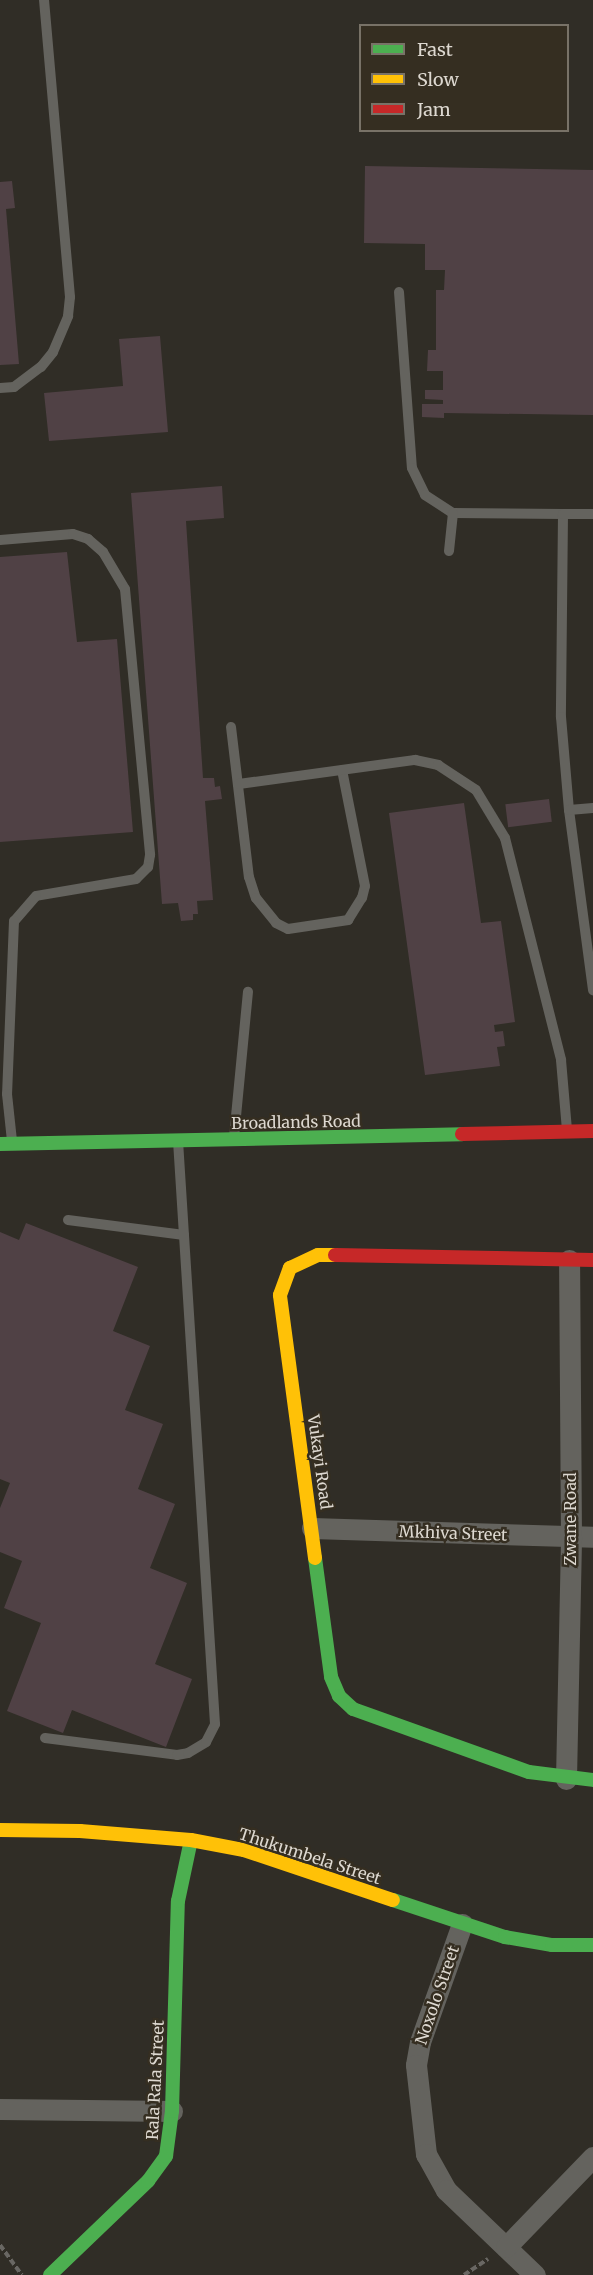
<!DOCTYPE html>
<style>
body{margin:0}
#map{position:relative;width:593px;height:2275px;overflow:hidden;background:#302d26;font-family:Merriweather,serif}
div>[style]{position:absolute}
.building>*{inset:0;background:#504145;transform-origin:0 0}
.path>*{height:4px;margin-top:-2px;transform-origin:0;background:repeating-linear-gradient(90deg,#696763 0 6px,transparent 0 9px)}
.lane>*{height:10px;margin:-5px;padding:0 5px;transform-origin:5px;border-radius:5px;background:#64635e}
.street>*{height:21px;margin:-10.5px;padding:0 10.5px;transform-origin:10.5px;border-radius:10.5px;background:#64635e}
.fast>*{height:14px;margin:-7px;padding:0 7px;transform-origin:7px;border-radius:7px;background:#4caf50}
.slow>*{height:14px;margin:-7px;padding:0 7px;transform-origin:7px;border-radius:7px;background:#ffc107}
.jam>*{height:14px;margin:-7px;padding:0 7px;transform-origin:7px;border-radius:7px;background:#c62828}
span{translate:-50% -50%;white-space:nowrap;text-align:center;line-height:1.15;-webkit-text-stroke:5px #352e21;paint-order:stroke}
.street-label{font-size:16px;color:#ddd8d0}
.legend{position:absolute;left:359px;top:24px;width:210px;height:108px;box-sizing:border-box;background:#352e21;border:2px solid #787267;margin:0;padding:8px 10px;list-style:none;font-size:18px;color:#ddd8d0}
.legend li{display:flex;align-items:center;gap:12px;height:30px}
.legend b{width:30px;border:2px solid #787267}
</style>
<div id="map">
<div class="building">
<div style="clip-path:polygon(365px 166px,593px 170px,593px 415px,444px 413px,444px 418px,422px 417px,422px 404px,443px 404px,443px 400px,425px 399px,425px 390px,443px 390px,443px 371px,427px 371px,428px 350px,436px 350px,436px 290px,444px 290px,445px 270px,425px 270px,425px 244px,364px 243px)"></div>
<div style="clip-path:polygon(12px 181px,15px 208px,6px 209px,19px 364px,0 365px,0 182px)"></div>
<div style="clip-path:polygon(160px 336px,168px 432px,49px 441px,44px 393px,123px 386px,119px 339px)"></div>
<div style="clip-path:polygon(222px 486px,224px 518px,186px 521px,203px 778px,214px 778px,215px 787px,220px 786px,222px 799px,205px 801px,213px 900px,197px 901px,198px 914px,193px 914px,193px 920px,181px 921px,178px 903px,162px 904px,131px 493px)"></div>
<div style="clip-path:polygon(67px 552px,77px 642px,117px 639px,133px 832px,0 842px,0 557px)"></div>
<div style="left:549px;top:799px;width:23px;height:44px;rotate:83deg"></div>
<div style="clip-path:polygon(464px 803px,481px 923px,501px 921px,515px 1022px,494px 1025px,495px 1032px,503px 1031px,505px 1046px,497px 1047px,500px 1066px,425px 1075px,389px 813px)"></div>
<div style="clip-path:polygon(26px 1223px,138px 1267px,113px 1331px,150px 1346px,125px 1410px,163px 1424px,138px 1489px,175px 1504px,150px 1568px,187px 1583px,155px 1664px,192px 1679px,166px 1747px,72px 1710px,63px 1733px,7px 1711px,41px 1623px,4px 1608px,22px 1561px,0 1552px,0 1508px,10px 1483px,0 1479px,0 1232px,19px 1240px)"></div>
</div>
<div class="path">
<div style="left:0;top:2245px;width:37px;rotate:54deg"></div>
<div style="left:464px;top:2275px;width:29px;rotate:-34deg"></div>
</div>
<div class="lane">
<div style="left:399px;top:292px;width:176px;rotate:85.8deg"></div>
<div style="left:412px;top:468px;width:30px;rotate:64deg"></div>
<div style="left:425px;top:495px;width:33px;rotate:33deg"></div>
<div style="left:453px;top:513px;width:110px;rotate:0.5deg"></div>
<div style="left:563px;top:514px;width:203px;rotate:90.6deg"></div>
<div style="left:561px;top:717px;width:93px;rotate:85.1deg"></div>
<div style="left:569px;top:810px;width:182px;rotate:82.4deg"></div>
<div style="left:0;top:388px;width:14px;rotate:-4deg"></div>
<div style="left:14px;top:387px;width:34px;rotate:-37deg"></div>
<div style="left:41px;top:367px;width:19px;rotate:-51deg"></div>
<div style="left:53px;top:352px;width:39px;rotate:-67deg"></div>
<div style="left:68px;top:316px;width:19px;rotate:-84deg"></div>
<div style="left:70px;top:297px;width:298px;rotate:-95deg"></div>
<div style="left:563px;top:514px;width:30px"></div>
<div style="left:0;top:540px;width:73px;rotate:-4.7deg"></div>
<div style="left:73px;top:534px;width:16px;rotate:18deg"></div>
<div style="left:88px;top:539px;width:20px;rotate:41deg"></div>
<div style="left:103px;top:552px;width:43px;rotate:59.3deg"></div>
<div style="left:125px;top:589px;width:267px;rotate:84.6deg"></div>
<div style="left:150px;top:855px;width:12px;rotate:99deg"></div>
<div style="left:148px;top:867px;width:17px;rotate:135deg"></div>
<div style="left:136px;top:879px;width:101px;rotate:170.4deg"></div>
<div style="left:36px;top:896px;width:33px;rotate:131deg"></div>
<div style="left:14px;top:921px;width:173px;rotate:92.3deg"></div>
<div style="left:7px;top:1094px;width:47px;rotate:83.9deg"></div>
<div style="left:449px;top:551px;width:38px;rotate:-84deg"></div>
<div style="left:231px;top:727px;width:151px;rotate:83.2deg"></div>
<div style="left:249px;top:877px;width:22px;rotate:72deg"></div>
<div style="left:256px;top:898px;width:32px;rotate:51deg"></div>
<div style="left:276px;top:923px;width:13px;rotate:27deg"></div>
<div style="left:288px;top:929px;width:61px;rotate:-8.5deg"></div>
<div style="left:348px;top:920px;width:26px;rotate:-58deg"></div>
<div style="left:362px;top:898px;width:12px;rotate:-76deg"></div>
<div style="left:365px;top:886px;width:118px;rotate:-101.2deg"></div>
<div style="left:239px;top:784px;width:178px;rotate:-7.8deg"></div>
<div style="left:415px;top:760px;width:24px;rotate:12deg"></div>
<div style="left:438px;top:765px;width:45px;rotate:33.3deg"></div>
<div style="left:476px;top:790px;width:56px;rotate:58.9deg"></div>
<div style="left:505px;top:838px;width:229px;rotate:75.8deg"></div>
<div style="left:561px;top:1060px;width:70px;rotate:85.1deg"></div>
<div style="left:569px;top:810px;width:24px;rotate:-5deg"></div>
<div style="left:234px;top:1137px;width:146px;rotate:-84.5deg"></div>
<div style="left:68px;top:1220px;width:117px;rotate:7.4deg"></div>
<div style="left:45px;top:1738px;width:133px;rotate:7.3deg"></div>
<div style="left:177px;top:1755px;width:11px;rotate:-10deg"></div>
<div style="left:188px;top:1753px;width:21px;rotate:-31deg"></div>
<div style="left:206px;top:1742px;width:20px;rotate:-63deg"></div>
<div style="left:215px;top:1724px;width:584px;rotate:-93.63deg"></div>
</div>
<div class="street">
<div style="left:312px;top:1528px;width:281px;rotate:1.8deg"></div>
<div style="left:566px;top:1779px;width:242px;rotate:-88.8deg"></div>
<div style="left:571px;top:1537px;width:277px;rotate:-90.4deg"></div>
<div style="left:462px;top:1924px;width:125px;rotate:109.6deg"></div>
<div style="left:420px;top:2042px;width:23px;rotate:100deg"></div>
<div style="left:416px;top:2065px;width:90px;rotate:83.6deg"></div>
<div style="left:426px;top:2154px;width:41px;rotate:60.9deg"></div>
<div style="left:446px;top:2190px;width:123px;rotate:43.7deg"></div>
<div style="left:0;top:2109px;width:172px;rotate:0.7deg"></div>
<div style="left:506px;top:2247px;width:125px;rotate:-46deg"></div>
</div>
<div class="fast">
<div style="left:0;top:1144px;width:462px;rotate:-1.2deg"></div>
<div style="left:315px;top:1558px;width:120px;rotate:82.3deg"></div>
<div style="left:331px;top:1677px;width:21px;rotate:67deg"></div>
<div style="left:339px;top:1696px;width:19px;rotate:43deg"></div>
<div style="left:353px;top:1709px;width:187px;rotate:19.7deg"></div>
<div style="left:529px;top:1772px;width:64px;rotate:7.1deg"></div>
<div style="left:393px;top:1900px;width:118px;rotate:18.3deg"></div>
<div style="left:505px;top:1937px;width:48px;rotate:9.7deg"></div>
<div style="left:552px;top:1945px;width:41px"></div>
<div style="left:50px;top:2275px;width:136px;rotate:-43.8deg"></div>
<div style="left:148px;top:2181px;width:31px;rotate:-54deg"></div>
<div style="left:166px;top:2156px;width:45px;rotate:-82.4deg"></div>
<div style="left:172px;top:2111px;width:210px;rotate:-88.4deg"></div>
<div style="left:178px;top:1901px;width:62px;rotate:-78deg"></div>
</div>
<div class="slow">
<div style="left:315px;top:1558px;width:265px;rotate:-97.6deg"></div>
<div style="left:280px;top:1295px;width:29px;rotate:-70deg"></div>
<div style="left:290px;top:1268px;width:31px;rotate:-25deg"></div>
<div style="left:318px;top:1255px;width:17px"></div>
<div style="left:0;top:1830px;width:80px;rotate:0.7deg"></div>
<div style="left:80px;top:1831px;width:111px;rotate:4.6deg"></div>
<div style="left:191px;top:1840px;width:54px;rotate:10.7deg"></div>
<div style="left:244px;top:1850px;width:157px;rotate:18.6deg"></div>
</div>
<div class="jam">
<div style="left:462px;top:1134px;width:131px;rotate:-1.3deg"></div>
<div style="left:335px;top:1255px;width:258px;rotate:1.1deg"></div>
</div>
<div class="street-label">
<span style="left:296px;top:1122px;rotate:-1deg">Broadlands Road</span>
<span style="left:320px;top:1462px;rotate:82deg">Vukayi Road</span>
<span style="left:570px;top:1519px;rotate:-90deg">Zwane Road</span>
<span style="left:453px;top:1533px;rotate:2deg">Mkhiva Street</span>
<span style="left:310px;top:1856px;rotate:18deg">Thukumbela Street</span>
<span style="left:437px;top:1995px;rotate:-71deg">Noxolo Street</span>
<span style="left:155px;top:2080px;rotate:-87deg">Rala Rala Street</span>
</div>
<ul class="legend">
<li><b style="height:8px;background:#4caf50"></b>Fast</li>
<li><b style="height:8px;background:#ffc107"></b>Slow</li>
<li><b style="height:8px;background:#c62828"></b>Jam</li>
</ul>
</div>
